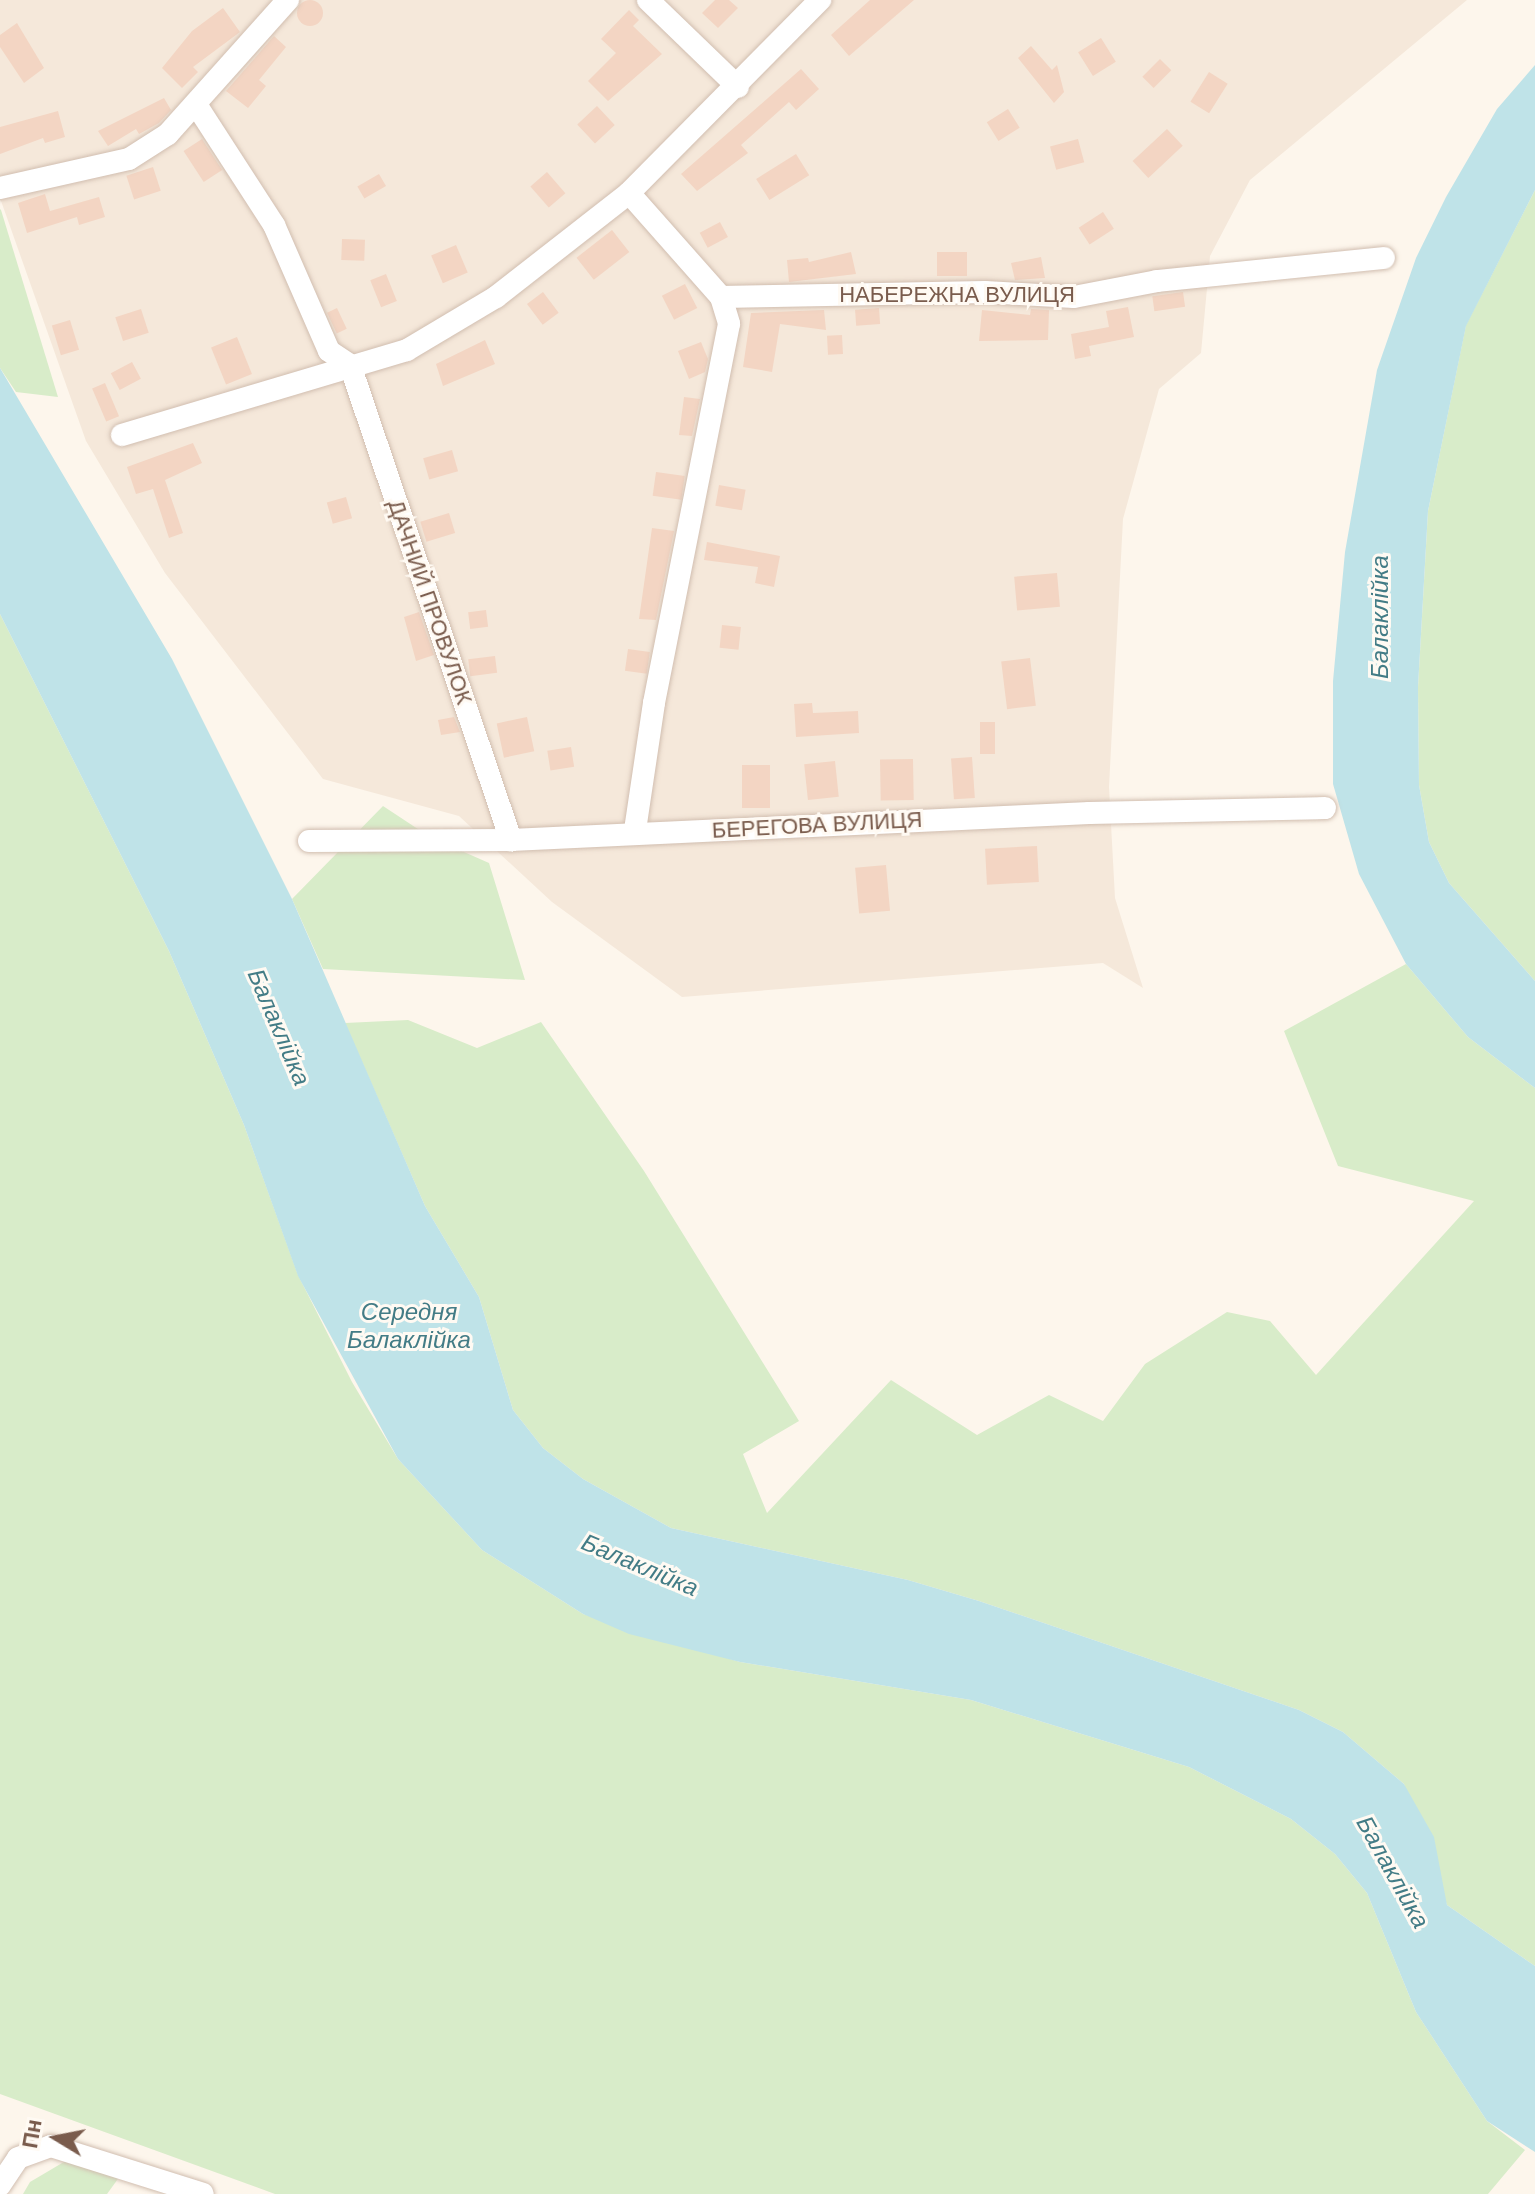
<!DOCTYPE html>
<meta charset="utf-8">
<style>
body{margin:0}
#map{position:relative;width:1535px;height:2194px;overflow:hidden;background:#fdf6ec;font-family:Helvetica,sans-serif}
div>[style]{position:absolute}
.residential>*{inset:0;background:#f5e8da}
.green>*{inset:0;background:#d8ecc9}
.water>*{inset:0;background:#bfe3e8}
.building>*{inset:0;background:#f3d5c3;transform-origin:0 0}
.round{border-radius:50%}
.roads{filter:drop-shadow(0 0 2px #d1beb0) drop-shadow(0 0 2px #d1beb0)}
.street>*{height:22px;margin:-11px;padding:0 11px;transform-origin:11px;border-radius:11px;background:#fff}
span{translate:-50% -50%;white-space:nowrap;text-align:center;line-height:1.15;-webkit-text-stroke:6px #fffaf3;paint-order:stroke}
.street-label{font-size:22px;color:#7a5c4d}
.water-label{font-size:24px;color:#437c86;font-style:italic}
.north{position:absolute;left:16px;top:2098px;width:80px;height:80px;-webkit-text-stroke:6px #fffaf3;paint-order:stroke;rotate:280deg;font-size:22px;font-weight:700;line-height:32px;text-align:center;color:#7a5c4d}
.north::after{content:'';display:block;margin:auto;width:28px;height:36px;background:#7a5c4d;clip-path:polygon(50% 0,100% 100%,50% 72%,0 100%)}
</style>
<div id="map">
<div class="residential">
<div style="clip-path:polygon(0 0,1467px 0,1250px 180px,1210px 256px,1201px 353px,1159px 389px,1123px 519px,1109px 787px,1115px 898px,1143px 988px,1103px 963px,682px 997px,552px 902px,459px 816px,323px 779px,165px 573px,86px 441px,0 198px)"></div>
</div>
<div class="green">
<div style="clip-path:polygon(1535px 190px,1535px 981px,1449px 883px,1429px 842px,1419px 785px,1418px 687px,1428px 511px,1466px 325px)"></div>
<div style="clip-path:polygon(0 209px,1px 210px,58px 397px,16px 392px,0 368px)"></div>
<div style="clip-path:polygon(0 614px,169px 951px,244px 1125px,298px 1275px,352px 1382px,398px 1459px,482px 1550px,583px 1614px,740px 1662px,971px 1700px,1189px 1767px,1291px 1819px,1335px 1854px,1367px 1893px,1416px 2012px,1487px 2121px,1525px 2150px,1488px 2194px,275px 2194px,0 2094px)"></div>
<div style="clip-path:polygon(383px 806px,430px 837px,489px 863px,525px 980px,323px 969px,292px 899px)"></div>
<div style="clip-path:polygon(1406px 964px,1468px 1037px,1535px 1088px,1535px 1966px,1447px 1905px,1404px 1784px,1343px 1732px,1299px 1710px,979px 1601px,908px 1580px,671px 1528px,583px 1479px,543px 1448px,513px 1410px,479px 1297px,425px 1206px,345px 1023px,408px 1020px,477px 1048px,541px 1022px,644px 1171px,799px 1421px,743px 1454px,767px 1513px,891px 1380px,977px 1435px,1049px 1395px,1103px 1421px,1145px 1364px,1227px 1312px,1270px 1321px,1316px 1375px,1474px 1201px,1338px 1166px,1284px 1031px)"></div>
<div style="clip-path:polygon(74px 2156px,123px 2172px,107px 2194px,23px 2194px,30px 2182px)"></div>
</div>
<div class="water">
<div style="clip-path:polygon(1535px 65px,1535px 190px,1466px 326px,1428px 511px,1418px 687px,1419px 785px,1429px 842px,1449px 883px,1535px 981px,1535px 1088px,1468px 1037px,1406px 964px,1359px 874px,1333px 784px,1333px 681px,1345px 552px,1377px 370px,1416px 258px,1446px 197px,1497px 109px)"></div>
<div style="clip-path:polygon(0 368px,172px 659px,292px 899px,425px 1206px,479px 1297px,513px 1410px,543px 1448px,583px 1479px,671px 1528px,908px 1580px,979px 1601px,1299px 1710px,1343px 1732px,1404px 1784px,1434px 1837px,1447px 1905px,1535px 1966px,1535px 2152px,1487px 2121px,1416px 2012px,1367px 1893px,1335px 1854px,1291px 1819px,1189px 1767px,971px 1700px,740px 1662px,629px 1634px,583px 1614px,482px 1550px,398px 1459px,298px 1276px,244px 1125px,169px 951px,0 614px)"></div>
</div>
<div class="building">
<div style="clip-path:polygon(715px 0,729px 0,738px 8px,718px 28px,702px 13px)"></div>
<div style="clip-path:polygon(870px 0,914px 0,849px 56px,831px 35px)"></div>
<div class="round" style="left:297px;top:0;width:26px;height:26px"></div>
<div style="clip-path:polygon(223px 8px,240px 32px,193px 67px,198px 72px,182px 88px,162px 68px,192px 31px)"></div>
<div style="clip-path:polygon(629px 10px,639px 20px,633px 26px,662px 54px,608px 101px,588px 81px,616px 53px,601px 39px)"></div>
<div style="clip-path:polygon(17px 23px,44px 68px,24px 83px,0 47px,0 35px)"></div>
<div style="clip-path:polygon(274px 36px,286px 47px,259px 80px,266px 86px,248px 108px,226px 91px)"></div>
<div style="left:1101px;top:38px;width:28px;height:27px;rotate:58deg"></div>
<div style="clip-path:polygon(1031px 46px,1052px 70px,1057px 65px,1064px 92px,1054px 103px,1018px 58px)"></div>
<div style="left:1160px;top:59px;width:16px;height:25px;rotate:45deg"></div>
<div style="clip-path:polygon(801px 69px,819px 89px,796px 110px,789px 102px,741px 145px,748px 153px,697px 191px,681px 174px)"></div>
<div style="left:1209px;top:72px;width:22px;height:35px;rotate:32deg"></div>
<div style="clip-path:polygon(164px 98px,171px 110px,159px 123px,139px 134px,136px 129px,108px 146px,98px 131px)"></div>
<div style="left:597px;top:106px;width:26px;height:27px;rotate:47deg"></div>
<div style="left:1008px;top:109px;width:22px;height:25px;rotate:58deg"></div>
<div style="clip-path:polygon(58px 111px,65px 137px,45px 143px,43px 138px,0 154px,0 127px)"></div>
<div style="left:1167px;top:129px;width:23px;height:47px;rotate:47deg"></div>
<div style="left:202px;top:139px;width:37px;height:22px;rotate:57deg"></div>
<div style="left:1078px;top:139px;width:24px;height:29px;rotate:75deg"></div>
<div style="left:796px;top:154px;width:25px;height:47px;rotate:58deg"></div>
<div style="left:153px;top:167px;width:25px;height:28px;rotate:72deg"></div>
<div style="left:547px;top:172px;width:28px;height:22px;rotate:49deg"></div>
<div style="left:379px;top:174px;width:14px;height:25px;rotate:60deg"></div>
<div style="clip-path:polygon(45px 194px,50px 211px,99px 197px,105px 217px,79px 225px,77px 217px,27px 233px,18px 203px)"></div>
<div style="left:1103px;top:212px;width:20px;height:29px;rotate:57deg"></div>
<div style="left:720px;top:222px;width:17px;height:23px;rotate:62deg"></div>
<div style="left:612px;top:230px;width:28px;height:45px;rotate:52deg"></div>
<div style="left:342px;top:239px;width:23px;height:21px;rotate:2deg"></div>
<div style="left:456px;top:245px;width:30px;height:27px;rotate:67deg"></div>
<div style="clip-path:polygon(851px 252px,856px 274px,789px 282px,787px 260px,808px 258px,809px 262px)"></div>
<div style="left:937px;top:252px;width:30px;height:24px"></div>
<div style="clip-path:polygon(1041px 257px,1045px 278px,1015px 280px,1011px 263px)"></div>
<div style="left:386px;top:274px;width:29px;height:17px;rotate:68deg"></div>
<div style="left:685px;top:284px;width:27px;height:26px;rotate:63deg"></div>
<div style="left:543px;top:292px;width:26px;height:20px;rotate:53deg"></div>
<div style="left:1183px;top:292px;width:15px;height:31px;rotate:82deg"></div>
<div style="clip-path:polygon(1128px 307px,1134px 337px,1089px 346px,1091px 356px,1075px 359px,1071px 334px,1109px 327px,1106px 311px)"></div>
<div style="left:337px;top:308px;width:23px;height:11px;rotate:65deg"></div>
<div style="left:879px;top:308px;width:16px;height:24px;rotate:86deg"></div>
<div style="left:141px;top:309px;width:25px;height:27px;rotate:72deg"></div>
<div style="clip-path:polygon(1031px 309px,1049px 310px,1048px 340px,979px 341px,982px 310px,1030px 315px)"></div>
<div style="clip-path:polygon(824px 310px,826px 330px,780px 324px,772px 372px,743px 367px,751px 313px)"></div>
<div style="left:70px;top:320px;width:31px;height:19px;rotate:73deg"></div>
<div style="left:842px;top:335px;width:19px;height:15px;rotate:87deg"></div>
<div style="left:237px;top:337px;width:40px;height:28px;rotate:68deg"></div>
<div style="clip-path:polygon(485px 340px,495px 364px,443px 386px,436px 364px)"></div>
<div style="clip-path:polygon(701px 342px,708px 359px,705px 372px,689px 379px,678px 351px)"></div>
<div style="left:132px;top:362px;width:19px;height:24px;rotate:62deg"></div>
<div style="left:105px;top:383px;width:36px;height:14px;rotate:67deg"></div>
<div style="clip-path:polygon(684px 397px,700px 399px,692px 436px,679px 435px)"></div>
<div style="clip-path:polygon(193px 443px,202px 463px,165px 480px,183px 533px,169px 538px,153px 489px,136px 494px,127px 467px)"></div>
<div style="left:452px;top:450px;width:22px;height:30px;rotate:74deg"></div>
<div style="left:656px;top:472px;width:29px;height:24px;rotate:8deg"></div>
<div style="left:719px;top:485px;width:27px;height:21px;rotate:10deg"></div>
<div style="left:346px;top:497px;width:22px;height:20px;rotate:74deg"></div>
<div style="left:449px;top:513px;width:21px;height:30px;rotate:73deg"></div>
<div style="clip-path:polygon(652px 528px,674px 531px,656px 620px,639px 619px)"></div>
<div style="clip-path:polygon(707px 542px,780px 556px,774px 587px,755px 583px,758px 567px,704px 560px)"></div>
<div style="left:1057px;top:573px;width:34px;height:43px;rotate:85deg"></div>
<div style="left:486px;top:610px;width:17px;height:18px;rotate:83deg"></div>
<div style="clip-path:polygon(419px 612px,434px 655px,416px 661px,404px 617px)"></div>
<div style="left:722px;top:625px;width:19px;height:23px;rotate:6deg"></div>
<div style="left:628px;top:649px;width:22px;height:22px;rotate:8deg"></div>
<div style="left:495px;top:656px;width:17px;height:27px;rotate:83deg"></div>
<div style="left:1030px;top:658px;width:48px;height:29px;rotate:83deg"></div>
<div style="clip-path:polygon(812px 703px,813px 713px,858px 711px,859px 733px,796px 737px,794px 704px)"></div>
<div style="clip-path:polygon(454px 717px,460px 732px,441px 735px,438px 720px)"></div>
<div style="left:527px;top:717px;width:35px;height:31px;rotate:78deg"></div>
<div style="left:980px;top:722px;width:15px;height:32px"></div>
<div style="left:571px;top:747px;width:20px;height:24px;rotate:81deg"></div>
<div style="left:972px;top:757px;width:41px;height:21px;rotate:86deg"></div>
<div style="left:913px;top:759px;width:41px;height:33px;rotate:89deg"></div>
<div style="left:835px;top:761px;width:36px;height:31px;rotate:84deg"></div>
<div style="left:742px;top:765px;width:28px;height:43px"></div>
<div style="left:1037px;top:846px;width:36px;height:52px;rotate:87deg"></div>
<div style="left:886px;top:865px;width:46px;height:31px;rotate:85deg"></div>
</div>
<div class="roads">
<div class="street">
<div style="left:648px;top:0;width:125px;rotate:44deg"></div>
<div style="left:197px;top:106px;width:142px;rotate:57.1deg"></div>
<div style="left:274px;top:225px;width:137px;rotate:66.4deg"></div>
<div style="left:329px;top:351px;width:25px;rotate:34deg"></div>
<div style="left:0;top:188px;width:132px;rotate:-12.7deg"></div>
<div style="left:129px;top:159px;width:46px;rotate:-32.7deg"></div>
<div style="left:168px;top:134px;width:180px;rotate:-48.2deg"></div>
<div style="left:629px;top:193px;width:139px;rotate:48.5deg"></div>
<div style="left:721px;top:297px;width:28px;rotate:73deg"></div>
<div style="left:729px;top:324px;width:386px;rotate:101.2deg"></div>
<div style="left:654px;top:703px;width:128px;rotate:98.5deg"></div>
<div style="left:721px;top:297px;width:264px;rotate:-1.1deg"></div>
<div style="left:985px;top:292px;width:89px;rotate:3.2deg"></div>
<div style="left:1074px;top:297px;width:85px;rotate:-10.9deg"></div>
<div style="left:1157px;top:281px;width:228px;rotate:-5.8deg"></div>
<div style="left:350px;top:365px;width:502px;rotate:71.28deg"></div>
<div style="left:122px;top:435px;width:297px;rotate:-16.6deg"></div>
<div style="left:407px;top:350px;width:104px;rotate:-30.8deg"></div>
<div style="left:496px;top:297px;width:169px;rotate:-38deg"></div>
<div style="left:629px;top:193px;width:272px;rotate:-45.3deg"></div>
<div style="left:309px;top:841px;width:202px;rotate:-0.3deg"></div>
<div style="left:511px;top:840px;width:579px;rotate:-2.67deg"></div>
<div style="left:1089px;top:813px;width:236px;rotate:-1.2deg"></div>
<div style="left:0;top:2185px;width:32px;rotate:-56deg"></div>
<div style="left:18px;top:2158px;width:35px;rotate:-20deg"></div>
<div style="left:51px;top:2146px;width:159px;rotate:17.5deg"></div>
</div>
</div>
<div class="street-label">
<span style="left:957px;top:295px">НАБЕРЕЖНА ВУЛИЦЯ</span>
<span style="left:430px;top:602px;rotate:71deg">ДАЧНИЙ ПРОВУЛОК</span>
<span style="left:817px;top:825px;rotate:-3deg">БЕРЕГОВА ВУЛИЦЯ</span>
</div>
<div class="water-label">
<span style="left:1380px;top:617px;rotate:-90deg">Балаклійка</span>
<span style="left:279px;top:1027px;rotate:67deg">Балаклійка</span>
<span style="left:409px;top:1326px">Середня<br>Балаклійка</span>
<span style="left:640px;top:1565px;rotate:23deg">Балаклійка</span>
<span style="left:1393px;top:1872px;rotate:61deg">Балаклійка</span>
</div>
<div class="north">Пн</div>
</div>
